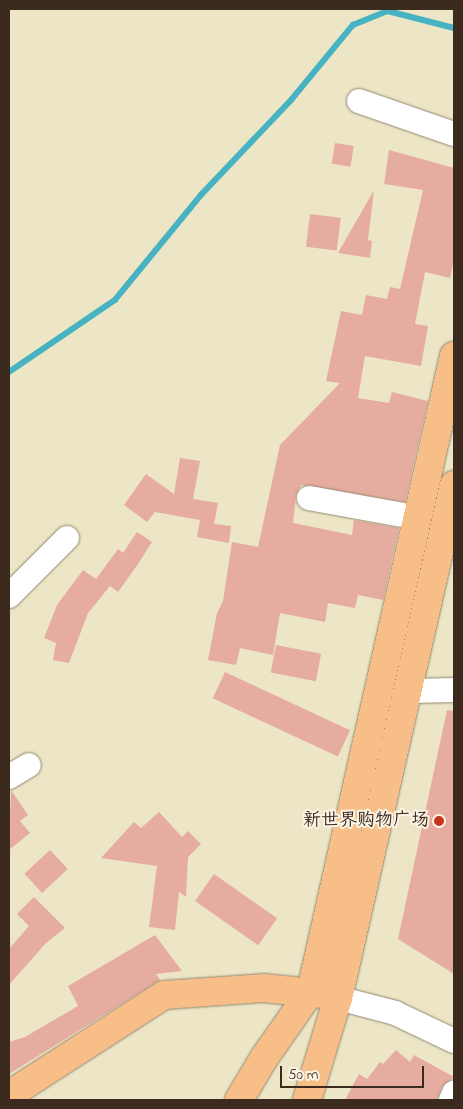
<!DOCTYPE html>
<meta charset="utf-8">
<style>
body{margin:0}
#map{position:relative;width:463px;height:1109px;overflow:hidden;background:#ece5c6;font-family:"Indie Flower","LXGW WenKai TC",sans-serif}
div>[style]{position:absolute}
.stream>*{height:5.5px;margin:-2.75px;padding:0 2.75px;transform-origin:2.75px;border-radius:2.75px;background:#46b2c2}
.building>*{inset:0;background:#e6aca0;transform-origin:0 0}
.roads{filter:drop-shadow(0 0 1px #948872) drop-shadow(0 0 1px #948872)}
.minor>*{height:24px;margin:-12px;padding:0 12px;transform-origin:12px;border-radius:12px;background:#fff}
.major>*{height:28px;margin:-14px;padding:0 14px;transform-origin:14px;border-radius:14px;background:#f7be88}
.dots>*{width:14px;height:14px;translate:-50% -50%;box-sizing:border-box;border:2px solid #fcf5e5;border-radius:50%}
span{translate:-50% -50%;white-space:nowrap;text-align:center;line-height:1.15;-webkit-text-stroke:4px #fcf5e5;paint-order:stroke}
.poi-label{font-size:18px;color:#3b2a1e}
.right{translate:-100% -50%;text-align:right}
.frame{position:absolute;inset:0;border:10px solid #3b2a1e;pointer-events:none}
.scale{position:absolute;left:280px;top:1066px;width:144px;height:22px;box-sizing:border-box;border:2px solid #3b2a1e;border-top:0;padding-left:6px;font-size:15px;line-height:18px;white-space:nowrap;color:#3b2a1e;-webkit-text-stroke:4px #fcf5e5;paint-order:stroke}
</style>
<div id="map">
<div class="stream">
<div style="left:9px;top:372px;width:128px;rotate:-34.2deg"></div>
<div style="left:115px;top:300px;width:136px;rotate:-50.7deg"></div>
<div style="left:201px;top:195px;width:132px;rotate:-46.5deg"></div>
<div style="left:292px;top:99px;width:96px;rotate:-50.5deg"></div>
<div style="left:353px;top:25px;width:38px;rotate:-22deg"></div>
<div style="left:388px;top:11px;width:68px;rotate:14.4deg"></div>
</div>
<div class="building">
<div style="left:335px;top:143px;width:19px;height:21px;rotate:9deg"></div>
<div style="clip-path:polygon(389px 150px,454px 168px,454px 259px,450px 278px,425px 272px,415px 324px,428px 326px,421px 366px,365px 356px,358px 398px,389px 403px,392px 392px,428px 401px,405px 502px,301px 485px,296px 495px,293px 523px,352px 535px,354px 520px,399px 528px,383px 600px,358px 595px,355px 608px,328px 603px,325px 622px,280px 613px,273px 655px,240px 648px,236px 665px,208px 660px,217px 613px,223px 601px,232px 542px,258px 547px,280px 445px,340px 383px,326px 381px,341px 311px,362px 315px,366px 295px,387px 299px,390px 287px,400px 289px,423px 190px,384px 184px)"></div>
<div style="clip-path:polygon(374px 190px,368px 240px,372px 241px,370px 258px,338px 253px)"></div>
<div style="left:310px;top:214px;width:31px;height:33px;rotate:7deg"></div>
<div style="clip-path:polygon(180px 458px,200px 461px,193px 499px,218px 503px,214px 524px,231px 526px,229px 543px,197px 537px,200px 520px,155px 512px,147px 522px,124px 505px,146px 474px,174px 494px)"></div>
<div style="clip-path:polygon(137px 532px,152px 542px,138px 564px,118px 592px,110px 586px,88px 613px,69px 663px,53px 660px,56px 643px,44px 638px,57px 605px,83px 570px,96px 579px,118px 549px,123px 553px)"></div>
<div style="left:276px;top:645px;width:46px;height:28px;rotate:11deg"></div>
<div style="left:225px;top:672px;width:138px;height:29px;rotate:25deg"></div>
<div style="clip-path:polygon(447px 710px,454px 711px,454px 974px,398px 939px)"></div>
<div style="clip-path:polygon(11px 790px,28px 815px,20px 821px,30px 833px,9px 850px)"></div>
<div style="clip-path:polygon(159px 812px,182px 837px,188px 831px,201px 844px,188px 857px,186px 897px,179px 892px,175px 930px,149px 927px,157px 866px,101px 858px,134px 822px,141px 828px)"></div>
<div style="left:50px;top:850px;width:26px;height:35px;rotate:47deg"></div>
<div style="left:214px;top:874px;width:77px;height:33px;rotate:35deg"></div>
<div style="clip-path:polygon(34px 897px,65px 928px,46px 943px,9px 985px,9px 949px,29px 926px,17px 914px)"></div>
<div style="clip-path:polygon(155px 935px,182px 971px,156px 974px,160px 980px,9px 1074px,9px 1042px,25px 1037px,78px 1006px,68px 986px)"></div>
<div style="clip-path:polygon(396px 1050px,410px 1062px,414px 1055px,454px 1077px,442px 1087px,437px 1100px,345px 1100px,359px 1074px,367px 1079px,380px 1062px,383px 1064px)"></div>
</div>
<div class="roads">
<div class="minor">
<div style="left:359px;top:101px;width:101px;rotate:19.2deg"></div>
<div style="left:309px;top:498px;width:112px;rotate:10.3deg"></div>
<div style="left:9px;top:596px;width:82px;rotate:-45deg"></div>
<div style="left:410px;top:691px;width:44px;rotate:-1.3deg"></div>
<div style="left:9px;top:777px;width:23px;rotate:-31deg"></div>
<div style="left:338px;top:998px;width:59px;rotate:14.7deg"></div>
<div style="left:395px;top:1013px;width:65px;rotate:25.4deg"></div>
<div style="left:451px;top:1100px;width:8px;rotate:-67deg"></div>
</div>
<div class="major">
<div style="left:9px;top:1095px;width:184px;rotate:-32.8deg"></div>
<div style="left:164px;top:995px;width:99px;rotate:-4deg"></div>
<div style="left:263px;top:988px;width:61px;rotate:5.6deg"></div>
<div style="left:239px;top:1100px;width:49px;rotate:-59.2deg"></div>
<div style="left:264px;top:1058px;width:82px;rotate:-55deg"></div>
<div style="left:311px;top:991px;width:651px;rotate:-77.31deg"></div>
<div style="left:307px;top:1100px;width:107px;rotate:-73.1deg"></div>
<div style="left:338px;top:998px;width:526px;rotate:-77.26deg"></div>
</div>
</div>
<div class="dots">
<div style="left:439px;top:821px;background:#c8321e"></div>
</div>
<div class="poi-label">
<span class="right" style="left:429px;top:821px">新世界购物广场</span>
</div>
<div class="frame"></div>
<div class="scale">50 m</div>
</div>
